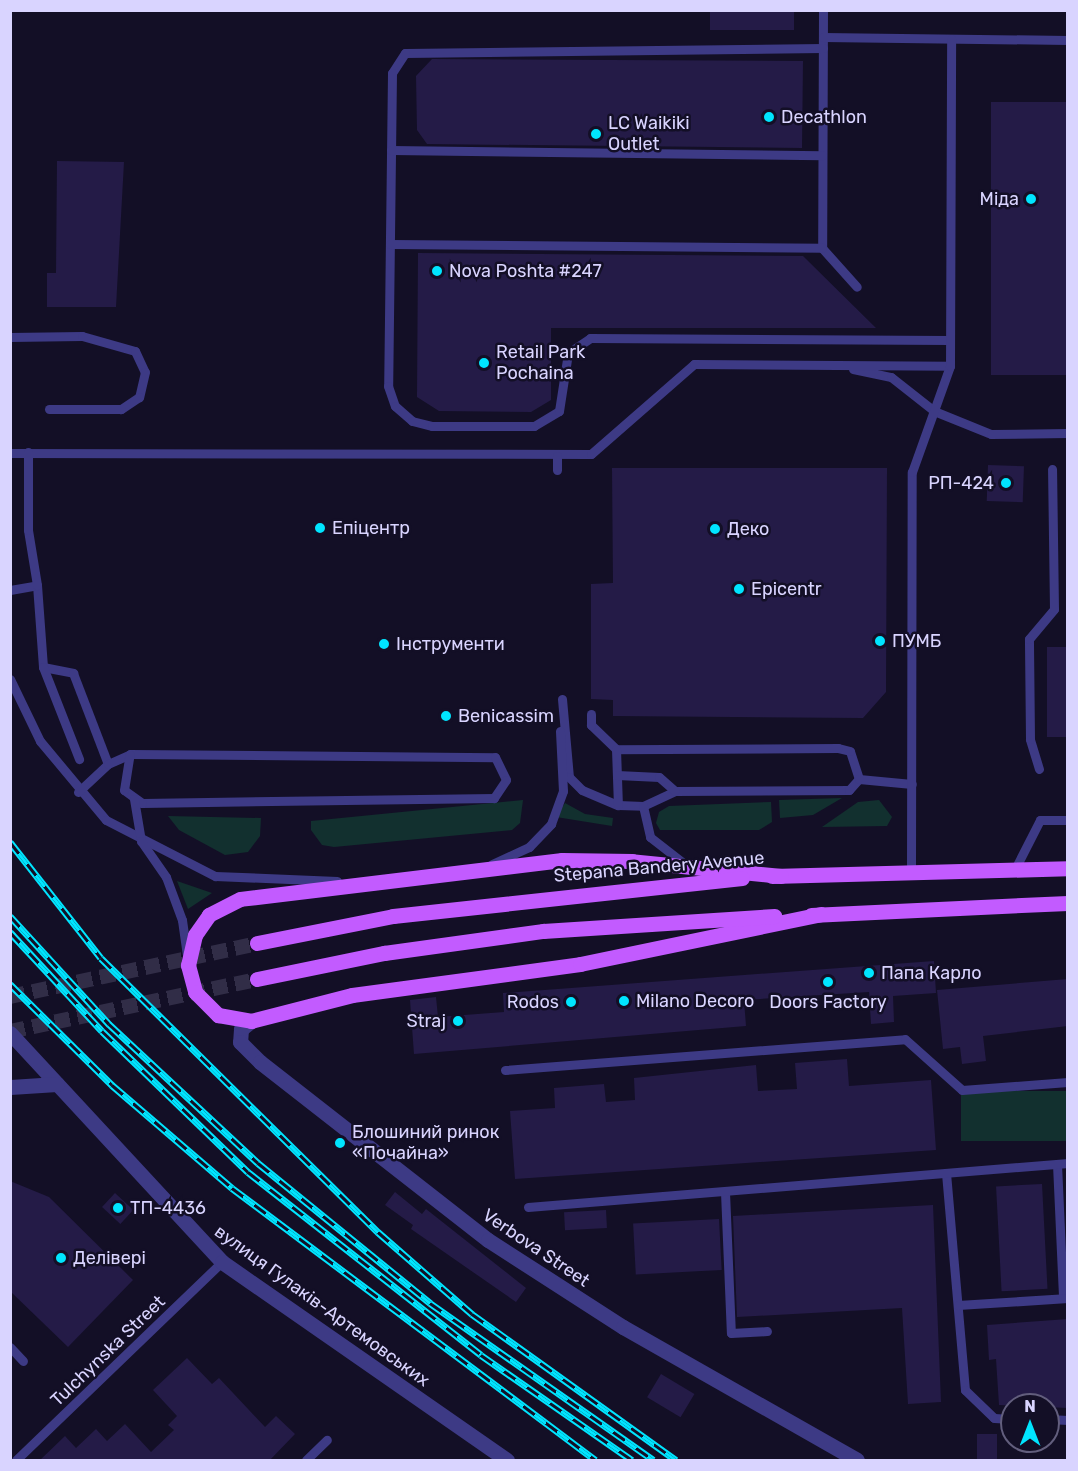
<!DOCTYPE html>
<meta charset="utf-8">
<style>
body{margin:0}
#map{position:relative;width:1078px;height:1471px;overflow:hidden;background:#130f26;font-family:Rubik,sans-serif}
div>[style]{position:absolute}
.green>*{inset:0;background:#12302f;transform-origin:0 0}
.building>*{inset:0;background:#241b47;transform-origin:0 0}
.primary-tunnel>*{height:15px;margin-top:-7.5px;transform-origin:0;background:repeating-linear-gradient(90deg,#312d47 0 15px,transparent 0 23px)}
.service>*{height:9px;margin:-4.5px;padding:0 4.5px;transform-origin:4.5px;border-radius:4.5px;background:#3d3a85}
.minor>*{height:15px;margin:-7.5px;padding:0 7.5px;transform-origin:7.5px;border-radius:7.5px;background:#3d3a85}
.primary>*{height:15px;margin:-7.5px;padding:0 7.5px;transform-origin:7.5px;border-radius:7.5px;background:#c25bff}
.rail>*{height:7px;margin-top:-3.5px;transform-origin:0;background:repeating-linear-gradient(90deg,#130f26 0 14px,#00e5ff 0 28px);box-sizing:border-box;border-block:2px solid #00e5ff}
.dots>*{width:16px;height:16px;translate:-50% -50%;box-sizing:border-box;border:3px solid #130f26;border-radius:50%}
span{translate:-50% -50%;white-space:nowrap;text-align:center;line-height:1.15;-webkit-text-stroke:5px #130f26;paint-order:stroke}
.poi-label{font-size:18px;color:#d9d4ff}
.left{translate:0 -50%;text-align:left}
.right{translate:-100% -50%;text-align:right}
.street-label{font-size:18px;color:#d9d4ff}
.frame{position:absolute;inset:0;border:12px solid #d9d4ff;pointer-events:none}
.north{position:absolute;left:1000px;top:1393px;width:60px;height:60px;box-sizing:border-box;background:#130f26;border:2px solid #625e7d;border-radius:50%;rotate:0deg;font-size:16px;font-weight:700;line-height:24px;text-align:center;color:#d9d4ff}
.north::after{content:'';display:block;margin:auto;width:21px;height:27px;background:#00e5ff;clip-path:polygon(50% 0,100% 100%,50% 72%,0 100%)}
</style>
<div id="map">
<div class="green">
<div style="clip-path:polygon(842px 798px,813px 815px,780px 818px,779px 800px)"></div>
<div style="clip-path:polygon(523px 800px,520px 823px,512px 830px,334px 847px,322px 845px,311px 830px,311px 821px)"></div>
<div style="clip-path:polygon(879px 800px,892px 817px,887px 826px,822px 827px,858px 802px)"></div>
<div style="clip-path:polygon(771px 802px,772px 822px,759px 830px,660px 830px,656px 823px,659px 812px,669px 806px)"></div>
<div style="clip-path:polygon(565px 803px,585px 814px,613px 818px,612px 826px,556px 817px)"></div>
<div style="clip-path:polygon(168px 816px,261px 818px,260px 836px,248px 852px,225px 855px,179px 830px)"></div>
<div style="clip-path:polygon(177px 881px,212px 893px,188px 909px)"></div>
<div style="left:1067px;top:1091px;width:50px;height:106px;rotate:90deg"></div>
</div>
<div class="building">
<div style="left:710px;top:10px;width:84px;height:20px"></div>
<div style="clip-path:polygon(432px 59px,803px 61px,802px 148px,427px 144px,417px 130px,416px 76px)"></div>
<div style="left:991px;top:102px;width:77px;height:273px"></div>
<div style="clip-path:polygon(57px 161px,124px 162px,116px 307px,47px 307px,47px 273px,56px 273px)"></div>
<div style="clip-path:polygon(418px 253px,803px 256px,876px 328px,551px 328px,551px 400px,531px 412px,439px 411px,417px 397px)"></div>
<div style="left:988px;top:465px;width:36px;height:36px;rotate:2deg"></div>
<div style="clip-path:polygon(612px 468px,887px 468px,886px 692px,863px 718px,613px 716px,613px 700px,591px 699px,591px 584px,613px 583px)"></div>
<div style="left:1068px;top:647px;width:90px;height:21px;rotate:90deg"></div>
<div style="clip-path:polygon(934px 961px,936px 993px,893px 996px,894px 1022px,871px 1024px,869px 992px,744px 1000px,746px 1026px,414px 1054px,410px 1000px,436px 997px,438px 1017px,504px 1012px,503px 993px)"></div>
<div style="clip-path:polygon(1068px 979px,1068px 1026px,983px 1036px,986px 1061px,962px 1064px,960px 1047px,943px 1049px,937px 990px)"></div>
<div style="clip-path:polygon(847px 1059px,849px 1086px,931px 1080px,936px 1150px,515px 1179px,510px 1111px,555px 1108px,554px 1088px,604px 1084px,606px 1102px,635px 1100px,634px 1078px,756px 1065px,758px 1091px,797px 1089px,795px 1063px)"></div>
<div style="clip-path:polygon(10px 1181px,49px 1197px,133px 1280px,68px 1347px,10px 1291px)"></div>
<div style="left:1042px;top:1184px;width:105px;height:46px;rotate:87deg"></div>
<div style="clip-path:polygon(395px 1192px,422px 1214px,426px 1209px,526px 1288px,516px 1302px,411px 1229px,413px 1225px,385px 1205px)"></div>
<div style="left:115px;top:1193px;width:25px;height:19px;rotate:43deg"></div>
<div style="clip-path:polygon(933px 1205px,941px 1402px,908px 1404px,902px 1308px,737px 1317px,733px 1216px)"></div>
<div style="left:606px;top:1210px;width:18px;height:42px;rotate:87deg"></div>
<div style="left:719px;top:1219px;width:51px;height:86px;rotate:87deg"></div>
<div style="clip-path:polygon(1068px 1319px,1068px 1408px,999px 1405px,996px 1359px,989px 1360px,987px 1325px)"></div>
<div style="clip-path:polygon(187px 1358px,212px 1384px,219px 1378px,265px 1427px,276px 1416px,295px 1434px,269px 1461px,39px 1461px,65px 1436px,76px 1448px,96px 1429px,107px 1441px,125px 1424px,151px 1452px,174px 1430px,168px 1425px,177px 1416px,153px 1390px)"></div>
<div style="left:661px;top:1374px;width:39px;height:27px;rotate:31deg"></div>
<div style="left:977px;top:1434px;width:20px;height:27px"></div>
</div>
<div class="primary-tunnel">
<div style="left:10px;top:996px;width:253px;rotate:-12.1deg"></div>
<div style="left:10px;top:1031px;width:252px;rotate:-11.9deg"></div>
</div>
<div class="service">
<div style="left:823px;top:10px;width:238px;rotate:90.2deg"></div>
<div style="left:822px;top:248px;width:52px;rotate:48.1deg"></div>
<div style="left:823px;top:37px;width:245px;rotate:0.7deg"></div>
<div style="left:823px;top:48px;width:418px;rotate:179.3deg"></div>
<div style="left:405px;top:53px;width:24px;rotate:123deg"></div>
<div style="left:392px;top:73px;width:313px;rotate:90.7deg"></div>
<div style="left:388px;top:386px;width:21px;rotate:71deg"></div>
<div style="left:395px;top:406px;width:23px;rotate:41deg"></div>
<div style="left:412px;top:421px;width:21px;rotate:14deg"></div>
<div style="left:432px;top:426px;width:102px"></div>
<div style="left:534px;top:426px;width:29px;rotate:-31deg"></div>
<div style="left:559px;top:411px;width:59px;rotate:-81.2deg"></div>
<div style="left:568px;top:353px;width:27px;rotate:-34deg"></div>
<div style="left:590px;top:338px;width:360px;rotate:0.3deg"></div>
<div style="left:391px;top:150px;width:431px;rotate:0.7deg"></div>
<div style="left:390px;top:244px;width:432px;rotate:0.5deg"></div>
<div style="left:10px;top:337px;width:72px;rotate:-0.8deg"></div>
<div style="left:82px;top:336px;width:55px;rotate:15.8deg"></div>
<div style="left:135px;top:351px;width:23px;rotate:65deg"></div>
<div style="left:145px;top:372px;width:26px;rotate:103deg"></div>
<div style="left:139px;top:397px;width:22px;rotate:146deg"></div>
<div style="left:121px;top:409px;width:72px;rotate:180deg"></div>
<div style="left:853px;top:369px;width:39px;rotate:12deg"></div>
<div style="left:891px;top:377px;width:55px;rotate:38.3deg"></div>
<div style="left:934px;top:411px;width:61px;rotate:22deg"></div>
<div style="left:991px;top:434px;width:77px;rotate:-0.7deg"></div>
<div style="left:10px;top:453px;width:581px;rotate:0.1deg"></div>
<div style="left:591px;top:454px;width:137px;rotate:-41.1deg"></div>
<div style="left:694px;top:364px;width:256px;rotate:0.4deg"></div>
<div style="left:557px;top:456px;width:14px;rotate:90deg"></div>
<div style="left:37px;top:585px;width:82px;rotate:85.8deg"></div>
<div style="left:43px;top:667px;width:31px;rotate:11deg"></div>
<div style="left:73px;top:673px;width:97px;rotate:69deg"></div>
<div style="left:10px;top:590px;width:27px;rotate:-10deg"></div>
<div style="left:37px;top:585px;width:56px;rotate:-99.3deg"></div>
<div style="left:28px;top:530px;width:78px;rotate:-90deg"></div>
<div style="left:43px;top:667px;width:99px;rotate:68.6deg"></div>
<div style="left:10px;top:679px;width:69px;rotate:64.2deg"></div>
<div style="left:40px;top:741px;width:103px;rotate:50.1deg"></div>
<div style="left:106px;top:820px;width:123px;rotate:27.2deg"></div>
<div style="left:215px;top:876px;width:122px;rotate:2.3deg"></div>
<div style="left:562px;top:699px;width:78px;rotate:84.9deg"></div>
<div style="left:569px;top:777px;width:18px;rotate:45deg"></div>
<div style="left:582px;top:790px;width:39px;rotate:23deg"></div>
<div style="left:618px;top:805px;width:25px;rotate:2deg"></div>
<div style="left:643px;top:806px;width:35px;rotate:-25deg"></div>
<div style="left:675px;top:791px;width:174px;rotate:-0.3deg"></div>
<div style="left:849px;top:790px;width:15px;rotate:-48deg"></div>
<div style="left:859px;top:779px;width:29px;rotate:-108deg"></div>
<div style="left:850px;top:751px;width:12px;rotate:-166deg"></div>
<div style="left:838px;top:748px;width:222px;rotate:179.7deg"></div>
<div style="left:616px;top:749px;width:35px;rotate:-136deg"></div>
<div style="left:591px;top:725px;width:11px;rotate:-90deg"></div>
<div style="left:616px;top:749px;width:56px;rotate:88deg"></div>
<div style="left:1039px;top:769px;width:31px;rotate:-107deg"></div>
<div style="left:1030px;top:739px;width:100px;rotate:-90.6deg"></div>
<div style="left:1029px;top:639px;width:39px;rotate:-50deg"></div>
<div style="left:1054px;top:609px;width:140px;rotate:-90.8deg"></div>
<div style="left:617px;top:775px;width:42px;rotate:2.7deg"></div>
<div style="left:659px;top:777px;width:21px;rotate:41deg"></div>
<div style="left:859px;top:779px;width:53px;rotate:5.4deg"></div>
<div style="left:78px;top:792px;width:41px;rotate:-43deg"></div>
<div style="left:108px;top:764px;width:24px;rotate:-24deg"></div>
<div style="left:130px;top:754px;width:365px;rotate:0.5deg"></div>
<div style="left:495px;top:757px;width:25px;rotate:64deg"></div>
<div style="left:506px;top:780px;width:22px;rotate:124deg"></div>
<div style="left:494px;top:798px;width:352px;rotate:179.2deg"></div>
<div style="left:142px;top:803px;width:22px;rotate:-144deg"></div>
<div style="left:124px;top:790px;width:36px;rotate:-81deg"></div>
<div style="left:134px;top:799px;width:43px;rotate:80.5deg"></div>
<div style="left:141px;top:841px;width:44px;rotate:55.2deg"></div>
<div style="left:166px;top:877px;width:46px;rotate:69.6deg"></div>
<div style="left:182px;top:920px;width:34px;rotate:82deg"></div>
<div style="left:643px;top:806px;width:32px;rotate:77deg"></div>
<div style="left:650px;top:837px;width:46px;rotate:37.9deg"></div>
<div style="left:492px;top:864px;width:41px;rotate:-24.7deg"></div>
<div style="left:529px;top:847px;width:32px;rotate:-46deg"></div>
<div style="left:551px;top:824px;width:35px;rotate:-70deg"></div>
<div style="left:563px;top:791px;width:60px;rotate:-92.9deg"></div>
<div style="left:1015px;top:869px;width:55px;rotate:-63deg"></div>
<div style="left:1040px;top:820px;width:28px"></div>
<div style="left:911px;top:871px;width:399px;rotate:-89.9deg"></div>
<div style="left:912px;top:472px;width:113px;rotate:-70.3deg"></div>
<div style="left:950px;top:366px;width:327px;rotate:-89.8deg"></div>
<div style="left:505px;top:1070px;width:401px;rotate:-4.4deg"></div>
<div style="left:905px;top:1039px;width:76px;rotate:41.8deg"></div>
<div style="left:962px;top:1090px;width:106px;rotate:-4.3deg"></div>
<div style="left:1057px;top:1164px;width:134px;rotate:87.4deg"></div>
<div style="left:946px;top:1173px;width:218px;rotate:85deg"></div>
<div style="left:965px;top:1390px;width:40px;rotate:44deg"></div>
<div style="left:994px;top:1418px;width:18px;rotate:3deg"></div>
<div style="left:725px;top:1192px;width:141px;rotate:87.6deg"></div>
<div style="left:731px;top:1333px;width:36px;rotate:-3deg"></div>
<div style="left:528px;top:1207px;width:542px;rotate:-4.66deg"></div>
<div style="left:958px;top:1305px;width:110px;rotate:-3.6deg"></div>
<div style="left:10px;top:1347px;width:19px;rotate:47deg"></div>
<div style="left:1048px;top:1419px;width:20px;rotate:3deg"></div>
<div style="left:16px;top:1460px;width:286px;rotate:-43.9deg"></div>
<div style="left:306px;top:1460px;width:29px;rotate:-44deg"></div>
</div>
<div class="minor">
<div style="left:251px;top:1021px;width:13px;rotate:141deg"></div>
<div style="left:241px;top:1029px;width:13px;rotate:94deg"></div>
<div style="left:240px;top:1042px;width:28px;rotate:45deg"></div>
<div style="left:260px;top:1062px;width:289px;rotate:38deg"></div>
<div style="left:488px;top:1240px;width:161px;rotate:32.8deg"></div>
<div style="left:623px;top:1327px;width:269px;rotate:29.6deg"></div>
<div style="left:10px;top:1033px;width:312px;rotate:47.2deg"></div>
<div style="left:222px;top:1262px;width:347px;rotate:34.8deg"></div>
<div style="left:10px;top:1087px;width:47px;rotate:-3.7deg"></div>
</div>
<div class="primary">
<div style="left:772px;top:876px;width:296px;rotate:-1.5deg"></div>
<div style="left:781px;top:876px;width:150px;rotate:-174.3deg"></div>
<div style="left:632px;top:861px;width:70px;rotate:-179.2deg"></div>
<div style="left:562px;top:860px;width:324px;rotate:173.1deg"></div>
<div style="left:240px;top:899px;width:35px;rotate:153deg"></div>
<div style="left:209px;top:915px;width:24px;rotate:125deg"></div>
<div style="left:195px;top:935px;width:31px;rotate:103deg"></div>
<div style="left:188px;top:965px;width:28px;rotate:75deg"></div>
<div style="left:195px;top:992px;width:33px;rotate:45deg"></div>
<div style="left:218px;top:1015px;width:34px;rotate:10deg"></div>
<div style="left:251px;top:1021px;width:104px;rotate:-14.4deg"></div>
<div style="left:352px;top:995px;width:230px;rotate:-7.7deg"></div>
<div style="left:580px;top:964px;width:246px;rotate:-11.7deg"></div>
<div style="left:811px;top:915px;width:257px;rotate:-2.7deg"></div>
<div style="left:257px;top:943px;width:139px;rotate:-11.2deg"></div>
<div style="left:393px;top:916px;width:351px;rotate:-6.2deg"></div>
<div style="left:257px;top:979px;width:130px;rotate:-11.6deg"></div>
<div style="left:384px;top:953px;width:161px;rotate:-7.9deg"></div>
<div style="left:543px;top:931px;width:232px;rotate:-3.7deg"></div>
</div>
<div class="rail">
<div style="left:10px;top:842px;width:147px;rotate:51.9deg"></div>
<div style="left:101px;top:958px;width:390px;rotate:44.7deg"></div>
<div style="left:378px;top:1232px;width:125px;rotate:41.1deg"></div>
<div style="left:472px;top:1314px;width:251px;rotate:35.6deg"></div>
<div style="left:10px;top:916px;width:147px;rotate:47.5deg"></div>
<div style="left:109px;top:1024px;width:204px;rotate:43deg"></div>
<div style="left:258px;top:1163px;width:222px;rotate:39.1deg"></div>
<div style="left:430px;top:1303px;width:273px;rotate:35.1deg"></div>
<div style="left:10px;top:932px;width:135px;rotate:47.1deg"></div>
<div style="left:102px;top:1031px;width:203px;rotate:44deg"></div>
<div style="left:248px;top:1172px;width:296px;rotate:38.1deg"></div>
<div style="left:481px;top:1355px;width:184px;rotate:34.8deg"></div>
<div style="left:10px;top:984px;width:144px;rotate:44.7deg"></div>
<div style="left:112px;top:1085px;width:158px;rotate:40.6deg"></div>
<div style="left:232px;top:1188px;width:454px;rotate:36.8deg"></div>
</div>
<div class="dots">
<div style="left:769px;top:117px;background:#00e5ff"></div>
<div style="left:596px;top:134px;background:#00e5ff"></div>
<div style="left:1031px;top:199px;background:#00e5ff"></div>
<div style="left:437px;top:271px;background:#00e5ff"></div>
<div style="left:484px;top:363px;background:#00e5ff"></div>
<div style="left:1006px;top:483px;background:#00e5ff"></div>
<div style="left:320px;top:528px;background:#00e5ff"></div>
<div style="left:715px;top:529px;background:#00e5ff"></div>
<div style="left:739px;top:589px;background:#00e5ff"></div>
<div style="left:880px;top:641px;background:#00e5ff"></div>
<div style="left:384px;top:644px;background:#00e5ff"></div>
<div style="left:446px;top:716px;background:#00e5ff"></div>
<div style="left:869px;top:973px;background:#00e5ff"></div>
<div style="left:828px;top:982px;background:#00e5ff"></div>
<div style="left:624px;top:1001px;background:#00e5ff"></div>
<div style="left:571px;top:1002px;background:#00e5ff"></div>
<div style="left:458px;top:1021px;background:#00e5ff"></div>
<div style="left:340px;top:1143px;background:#00e5ff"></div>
<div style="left:118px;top:1208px;background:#00e5ff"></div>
<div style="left:61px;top:1258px;background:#00e5ff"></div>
</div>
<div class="poi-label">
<span class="left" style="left:781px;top:117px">Decathlon</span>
<span class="left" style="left:608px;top:134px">LC Waikiki<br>Outlet</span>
<span class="right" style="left:1019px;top:199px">Міда</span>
<span class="left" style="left:449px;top:271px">Nova Poshta #247</span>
<span class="left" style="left:496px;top:363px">Retail Park<br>Pochaina</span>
<span class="right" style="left:994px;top:483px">РП-424</span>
<span class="left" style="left:332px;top:528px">Епіцентр</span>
<span class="left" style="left:727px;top:529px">Деко</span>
<span class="left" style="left:751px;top:589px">Epicentr</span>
<span class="left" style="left:892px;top:641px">ПУМБ</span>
<span class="left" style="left:396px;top:644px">Інструменти</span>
<span class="left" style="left:458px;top:716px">Benicassim</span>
<span class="left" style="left:881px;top:973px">Папа Карло</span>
<span class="left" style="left:636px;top:1001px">Milano Decoro</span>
<span class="right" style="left:559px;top:1002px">Rodos</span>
<span style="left:828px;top:1002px">Doors Factory</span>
<span class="right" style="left:446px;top:1021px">Straj</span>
<span class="left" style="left:352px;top:1143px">Блошиний ринок<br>«Почайна»</span>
<span class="left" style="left:130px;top:1208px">ТП-4436</span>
<span class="left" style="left:73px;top:1258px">Делівері</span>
</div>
<div class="street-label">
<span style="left:659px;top:867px;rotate:-5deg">Stepana Bandery Avenue</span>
<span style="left:536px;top:1248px;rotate:34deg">Verbova Street</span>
<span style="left:322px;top:1306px;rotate:36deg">вулиця Гулаків-Артемовських</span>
<span style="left:108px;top:1351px;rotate:-44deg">Tulchynska Street</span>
</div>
<div class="frame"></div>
<div class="north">N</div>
</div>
